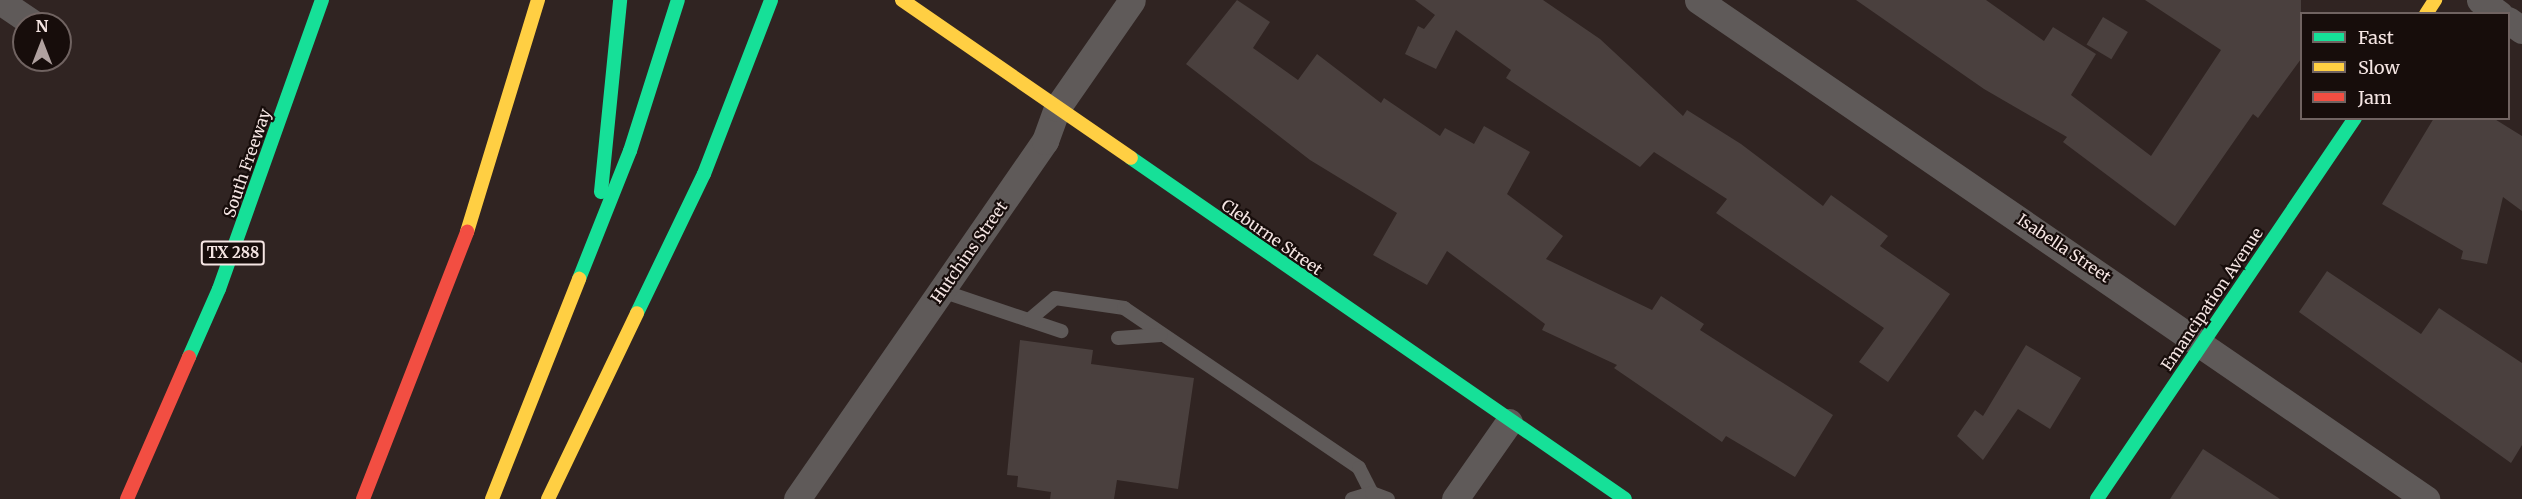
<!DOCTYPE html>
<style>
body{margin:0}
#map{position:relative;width:2522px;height:499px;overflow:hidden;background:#302422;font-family:Merriweather,serif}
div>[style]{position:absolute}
.building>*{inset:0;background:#4a403e;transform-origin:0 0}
.lane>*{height:14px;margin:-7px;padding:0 7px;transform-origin:7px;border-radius:7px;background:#5f5a59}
.street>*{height:27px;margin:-13.5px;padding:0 13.5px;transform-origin:13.5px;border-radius:13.5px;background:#5f5a59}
.fast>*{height:14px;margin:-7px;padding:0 7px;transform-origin:7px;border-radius:7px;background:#16e098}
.slow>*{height:14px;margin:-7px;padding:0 7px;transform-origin:7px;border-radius:7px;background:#ffcf43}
.jam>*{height:14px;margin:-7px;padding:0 7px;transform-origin:7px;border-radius:7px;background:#f24e42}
span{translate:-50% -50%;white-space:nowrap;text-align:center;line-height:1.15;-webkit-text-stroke:4.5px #170d0b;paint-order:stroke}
.shield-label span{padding:2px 4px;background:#170d0b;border:2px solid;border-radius:4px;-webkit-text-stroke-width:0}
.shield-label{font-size:15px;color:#f5e5e3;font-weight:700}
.street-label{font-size:16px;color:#f5e5e3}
.legend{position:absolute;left:2300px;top:12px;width:210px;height:108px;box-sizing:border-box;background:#170d0b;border:2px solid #706361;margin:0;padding:8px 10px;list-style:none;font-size:18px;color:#f5e5e3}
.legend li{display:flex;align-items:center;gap:12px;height:30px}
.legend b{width:30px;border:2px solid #706361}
.north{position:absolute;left:12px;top:12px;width:60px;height:60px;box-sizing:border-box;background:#170d0b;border:2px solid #706361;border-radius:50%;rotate:0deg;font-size:16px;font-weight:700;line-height:24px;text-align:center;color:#f5e5e3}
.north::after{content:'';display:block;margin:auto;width:21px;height:27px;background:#b0a19f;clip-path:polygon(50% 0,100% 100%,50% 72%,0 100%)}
</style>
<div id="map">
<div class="building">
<div style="clip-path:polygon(1237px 0,1270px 22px,1253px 48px,1298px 80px,1317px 54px,1381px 103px,1384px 98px,1440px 136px,1445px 128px,1474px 144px,1484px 126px,1530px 152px,1507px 194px,1563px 236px,1546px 259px,1652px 310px,1661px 296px,1704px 324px,1700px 330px,1833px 415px,1795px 477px,1726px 436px,1722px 442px,1614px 368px,1617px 365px,1542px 330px,1545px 324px,1447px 251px,1427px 285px,1373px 255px,1397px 213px,1310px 160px,1186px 64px)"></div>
<div style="clip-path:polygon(1415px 0,1543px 0,1600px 39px,1683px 116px,1687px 110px,1741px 144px,1823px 206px,1831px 195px,1888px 236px,1880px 246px,1950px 294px,1888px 382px,1859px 362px,1884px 328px,1716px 213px,1727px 199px,1654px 152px,1640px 167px,1506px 78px,1511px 70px,1456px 30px,1436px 69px,1405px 54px,1418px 26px,1424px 29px,1435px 15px)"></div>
<div style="clip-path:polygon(1856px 0,1986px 0,2044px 41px,2053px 27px,2096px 54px,2071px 95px,2151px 156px,2221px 50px,2145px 0,2301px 0,2301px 59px,2258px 118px,2253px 114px,2175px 226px,2063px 142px,2067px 137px,1984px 89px)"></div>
<div style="left:2103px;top:17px;width:29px;height:32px;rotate:31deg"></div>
<div style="clip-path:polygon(2434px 118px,2493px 118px,2522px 136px,2522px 211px,2503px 197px,2487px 264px,2461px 259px,2463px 251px,2382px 204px)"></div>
<div style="clip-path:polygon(2327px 271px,2421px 334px,2439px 308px,2522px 363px,2522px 445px,2511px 463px,2299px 312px)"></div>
<div style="clip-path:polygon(1020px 340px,1093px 350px,1091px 364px,1194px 378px,1178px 489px,1117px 480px,1114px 499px,1050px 499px,1051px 492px,1017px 487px,1018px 476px,1007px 475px)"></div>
<div style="clip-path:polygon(2026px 345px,2081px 378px,2050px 429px,2018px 409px,1983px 460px,1957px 436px,1975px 410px,1983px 416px)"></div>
<div style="clip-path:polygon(2203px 449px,2280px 499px,2170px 499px)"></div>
</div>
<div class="lane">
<div style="left:942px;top:291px;width:126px;rotate:18.6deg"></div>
<div style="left:1029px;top:320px;width:34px;rotate:-40deg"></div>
<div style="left:1055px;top:298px;width:70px;rotate:8.2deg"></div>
<div style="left:1124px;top:308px;width:284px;rotate:34.2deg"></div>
<div style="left:1359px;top:468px;width:28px;rotate:63deg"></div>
<div style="left:1118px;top:338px;width:43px;rotate:-4deg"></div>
<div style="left:1352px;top:499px;width:21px;rotate:-17deg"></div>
<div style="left:1372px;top:493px;width:17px;rotate:21deg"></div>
</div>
<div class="street">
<div style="left:1698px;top:0;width:883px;rotate:34.43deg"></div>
<div style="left:2480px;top:0;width:24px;rotate:36deg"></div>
<div style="left:0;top:1px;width:41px;rotate:34.1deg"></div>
<div style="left:2508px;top:20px;width:17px;rotate:36deg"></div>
<div style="left:797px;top:499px;width:436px;rotate:-55.3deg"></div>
<div style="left:1045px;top:141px;width:35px;rotate:-70deg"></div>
<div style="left:1057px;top:108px;width:131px;rotate:-55.2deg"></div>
<div style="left:1455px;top:499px;width:94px;rotate:-55deg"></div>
</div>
<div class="fast">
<div style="left:1131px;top:158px;width:600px;rotate:34.62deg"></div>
<div style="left:601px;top:192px;width:193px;rotate:-84.3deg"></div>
<div style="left:579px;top:279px;width:138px;rotate:-68.3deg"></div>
<div style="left:630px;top:151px;width:158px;rotate:-72.4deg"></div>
<div style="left:637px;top:313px;width:154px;rotate:-64.3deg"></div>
<div style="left:704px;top:174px;width:186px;rotate:-68.9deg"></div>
<div style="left:189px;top:357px;width:74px;rotate:-66.2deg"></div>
<div style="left:219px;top:289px;width:307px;rotate:-70.4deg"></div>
<div style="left:2097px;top:499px;width:460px;rotate:-55.9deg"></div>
</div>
<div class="slow">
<div style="left:902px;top:0;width:278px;rotate:34.6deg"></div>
<div style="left:2426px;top:14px;width:17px;rotate:-57deg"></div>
<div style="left:467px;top:232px;width:243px;rotate:-73deg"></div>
<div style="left:492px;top:499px;width:237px;rotate:-68.4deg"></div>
<div style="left:548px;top:499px;width:206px;rotate:-64.4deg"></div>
</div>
<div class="jam">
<div style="left:127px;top:499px;width:155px;rotate:-66.4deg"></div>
<div style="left:363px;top:499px;width:287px;rotate:-68.7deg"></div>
</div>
<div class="shield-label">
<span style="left:233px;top:253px">TX 288</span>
</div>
<div class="street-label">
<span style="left:247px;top:163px;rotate:-71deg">South Freeway</span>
<span style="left:1272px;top:237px;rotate:35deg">Cleburne Street</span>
<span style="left:2064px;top:248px;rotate:34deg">Isabella Street</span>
<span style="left:969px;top:252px;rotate:-55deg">Hutchins Street</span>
<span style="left:2212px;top:299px;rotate:-56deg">Emancipation Avenue</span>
</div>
<ul class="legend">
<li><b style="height:8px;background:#16e098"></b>Fast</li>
<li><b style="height:8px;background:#ffcf43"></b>Slow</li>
<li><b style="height:8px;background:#f24e42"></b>Jam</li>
</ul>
<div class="north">N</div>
</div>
